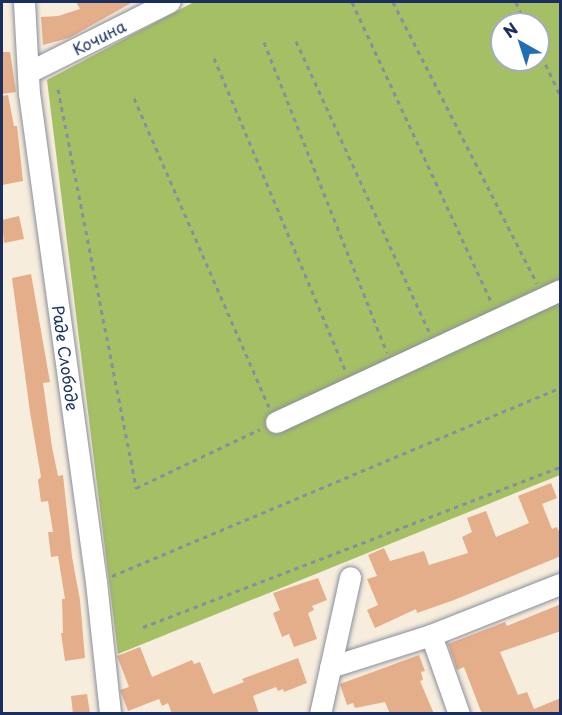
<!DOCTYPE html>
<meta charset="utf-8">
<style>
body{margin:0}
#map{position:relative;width:562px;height:715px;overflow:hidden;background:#f7eddc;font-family:"Playpen Sans",sans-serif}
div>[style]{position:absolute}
.green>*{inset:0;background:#a5bf65}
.building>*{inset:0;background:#e4ae8b}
.path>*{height:3px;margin-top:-1.5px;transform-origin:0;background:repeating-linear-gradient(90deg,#898e9d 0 4.5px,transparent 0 9px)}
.roads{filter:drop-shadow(0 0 2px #898e9d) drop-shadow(0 0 2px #898e9d)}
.minor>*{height:21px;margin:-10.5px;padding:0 10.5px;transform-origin:10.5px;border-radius:10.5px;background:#fff}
span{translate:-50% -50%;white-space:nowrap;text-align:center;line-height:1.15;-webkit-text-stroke:6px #fff;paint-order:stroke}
.street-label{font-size:16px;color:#1b2f5e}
.frame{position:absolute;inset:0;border:3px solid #1b2f5e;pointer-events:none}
.north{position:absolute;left:490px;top:12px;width:60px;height:60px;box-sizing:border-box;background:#fff;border:2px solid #a4acbf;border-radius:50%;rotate:321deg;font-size:16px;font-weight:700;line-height:24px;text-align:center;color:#1b2f5e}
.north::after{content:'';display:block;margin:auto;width:21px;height:27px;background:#1f6fb2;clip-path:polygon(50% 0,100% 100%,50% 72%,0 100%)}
</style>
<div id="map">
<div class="green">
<div style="clip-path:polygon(evenodd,194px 2px,560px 2px,560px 475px,118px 654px,47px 80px,194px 2px,502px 24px,538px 24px,538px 60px,502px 60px,502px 24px)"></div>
</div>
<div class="building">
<div style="clip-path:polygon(76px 2px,133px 2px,69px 38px,43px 45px,41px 17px,58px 16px,80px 9px)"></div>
<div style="clip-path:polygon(2px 52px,10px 52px,16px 92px,2px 94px)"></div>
<div style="clip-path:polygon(8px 95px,14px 126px,17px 126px,23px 181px,2px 185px,2px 96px)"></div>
<div style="clip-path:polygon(19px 216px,24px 239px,4px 243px,2px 220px)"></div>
<div style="clip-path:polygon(31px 274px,50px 382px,43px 383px,52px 447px,58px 476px,63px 475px,72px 557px,80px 600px,85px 658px,65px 661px,61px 633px,63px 633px,62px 599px,65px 599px,58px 556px,51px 557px,48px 532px,53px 532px,48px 501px,41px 502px,38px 480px,41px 477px,30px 412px,12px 278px)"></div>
<div style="clip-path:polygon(551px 483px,557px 498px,542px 504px,552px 529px,557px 527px,561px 536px,561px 556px,454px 600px,417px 613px,416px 609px,375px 628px,367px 610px,378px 605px,367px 579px,377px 576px,368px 555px,384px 548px,390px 561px,424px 551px,429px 565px,468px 553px,462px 537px,472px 532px,467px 518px,486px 511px,496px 537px,529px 523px,518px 496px)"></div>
<div style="clip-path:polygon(318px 578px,327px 600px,312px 606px,314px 610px,308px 613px,317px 639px,294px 647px,289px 634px,282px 637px,273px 613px,280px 610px,273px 593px)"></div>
<div style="clip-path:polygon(561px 604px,561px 631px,500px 652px,518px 695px,527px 692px,534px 709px,561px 698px,561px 714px,482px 714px,464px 667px,457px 670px,448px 644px,505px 622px,507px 626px)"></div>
<div style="clip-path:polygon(140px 647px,152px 677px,192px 660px,194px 664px,200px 662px,213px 694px,244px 682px,242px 679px,298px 658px,307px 683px,284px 692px,283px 689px,278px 691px,276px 687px,253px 696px,259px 714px,172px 714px,168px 703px,162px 706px,159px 699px,128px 711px,120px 690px,129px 687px,117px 656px)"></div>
<div style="clip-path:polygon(419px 655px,425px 671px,421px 672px,423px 680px,420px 681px,434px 714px,390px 714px,385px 702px,355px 708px,353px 703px,347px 705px,340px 684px)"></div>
<div style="clip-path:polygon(87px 694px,90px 714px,73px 714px,71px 696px)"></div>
</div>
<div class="path">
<div style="left:352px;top:2px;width:331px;rotate:65.1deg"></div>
<div style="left:393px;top:2px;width:316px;rotate:62.9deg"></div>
<div style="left:516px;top:2px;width:24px;rotate:66deg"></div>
<div style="left:296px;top:41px;width:319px;rotate:65.4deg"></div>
<div style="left:264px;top:42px;width:334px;rotate:68.4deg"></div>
<div style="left:538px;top:48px;width:52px;rotate:64.9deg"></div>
<div style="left:214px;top:58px;width:341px;rotate:67.2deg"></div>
<div style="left:58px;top:89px;width:407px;rotate:78.9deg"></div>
<div style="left:136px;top:488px;width:137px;rotate:-25.4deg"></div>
<div style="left:134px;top:98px;width:337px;rotate:66.4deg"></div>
<div style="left:112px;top:576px;width:486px;rotate:-22.8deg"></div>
<div style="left:143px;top:627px;width:447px;rotate:-21deg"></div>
</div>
<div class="roads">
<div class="minor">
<div style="left:24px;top:2px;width:91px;rotate:86.9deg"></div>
<div style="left:29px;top:93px;width:494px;rotate:82.2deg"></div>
<div style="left:96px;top:582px;width:133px;rotate:83.9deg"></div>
<div style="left:29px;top:72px;width:157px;rotate:-26.6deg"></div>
<div style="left:276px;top:422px;width:313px;rotate:-24.9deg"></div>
<div style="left:431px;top:635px;width:84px;rotate:70.5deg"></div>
<div style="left:330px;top:667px;width:106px;rotate:-17.6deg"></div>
<div style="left:431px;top:635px;width:139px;rotate:-21.6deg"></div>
<div style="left:320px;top:714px;width:140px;rotate:-77.6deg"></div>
</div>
</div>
<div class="street-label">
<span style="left:99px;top:37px;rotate:-27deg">Кочина</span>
<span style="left:66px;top:358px;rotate:82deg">Раде Слободе</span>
</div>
<div class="frame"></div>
<div class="north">N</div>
</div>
